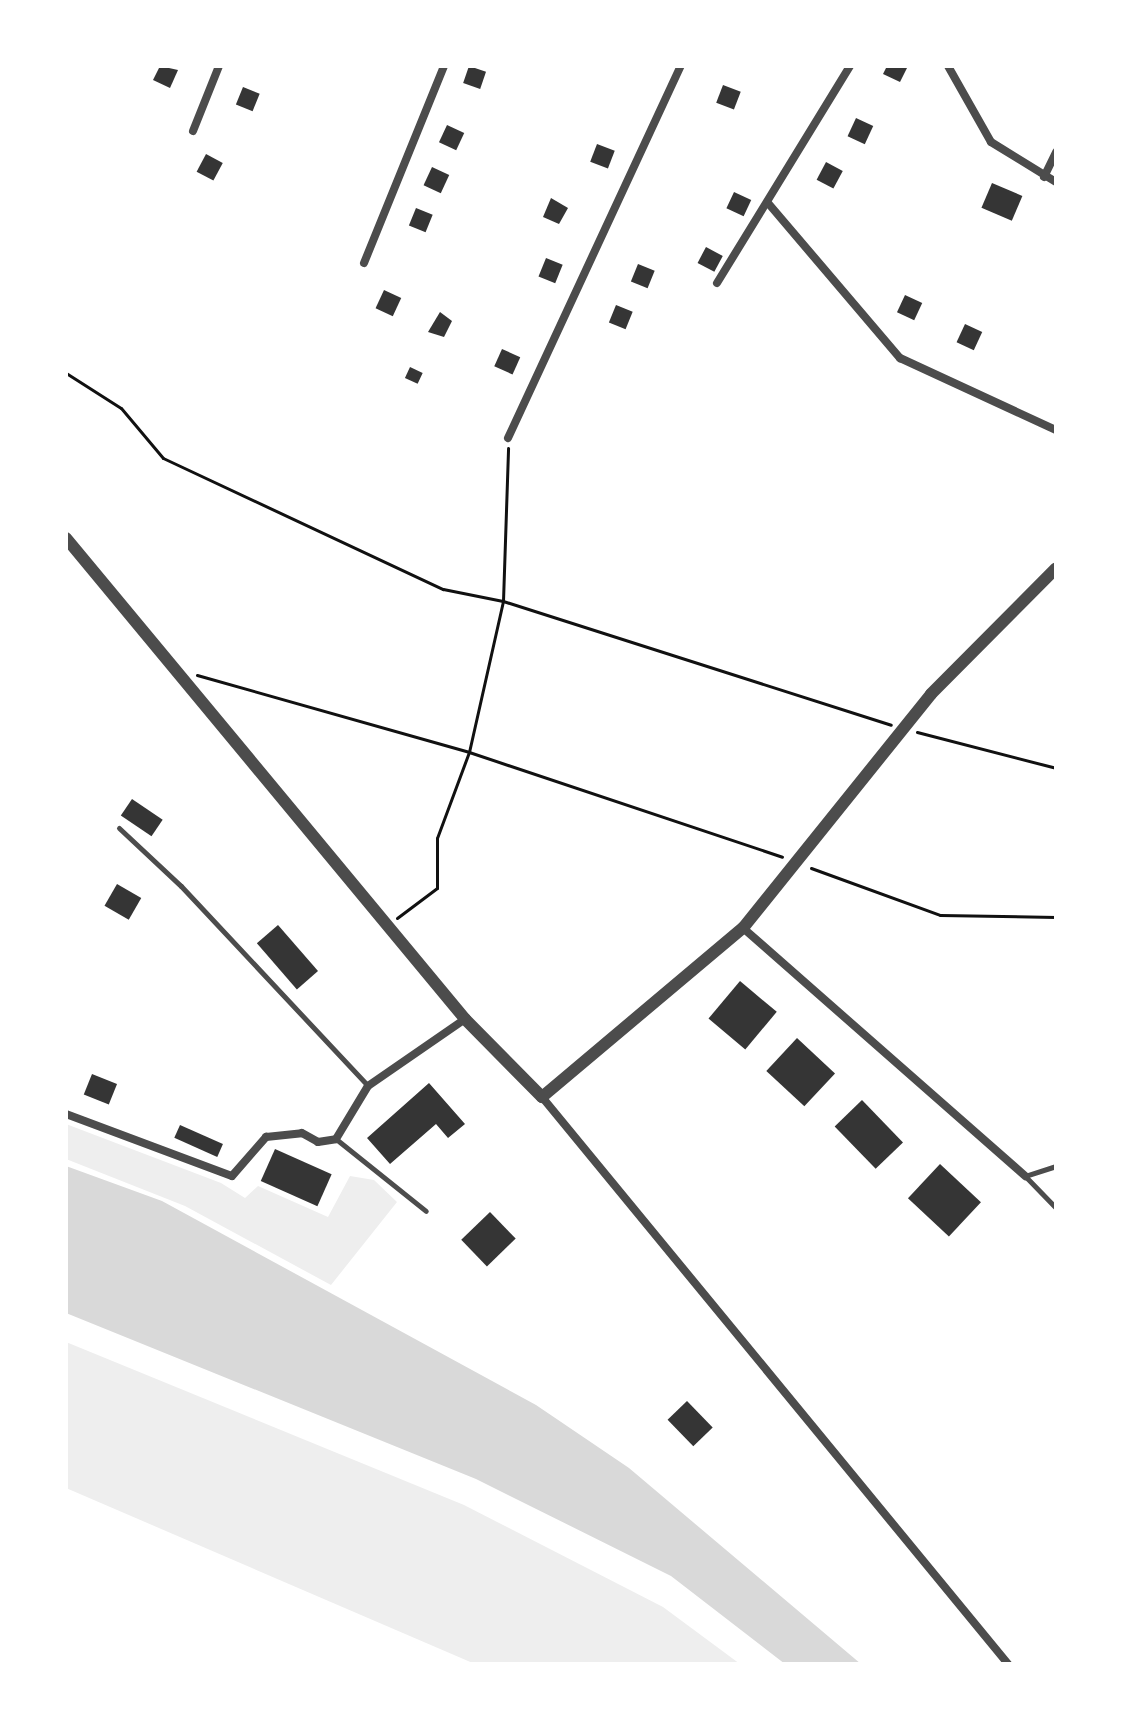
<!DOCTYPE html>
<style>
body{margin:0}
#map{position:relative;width:1122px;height:1730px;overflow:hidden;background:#fff;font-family:Mulish,sans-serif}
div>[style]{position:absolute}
.green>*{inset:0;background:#eee}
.water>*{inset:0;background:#d9d9d9}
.building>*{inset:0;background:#353535;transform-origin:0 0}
.path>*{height:3px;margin:-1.5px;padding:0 1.5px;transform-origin:1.5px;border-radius:1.5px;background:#111}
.service>*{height:5px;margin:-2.5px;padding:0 2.5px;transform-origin:2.5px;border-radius:2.5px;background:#4c4c4c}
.minor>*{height:8px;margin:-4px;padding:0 4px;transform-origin:4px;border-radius:4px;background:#4c4c4c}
.tertiary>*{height:12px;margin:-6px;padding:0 6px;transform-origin:6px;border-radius:6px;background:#4c4c4c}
span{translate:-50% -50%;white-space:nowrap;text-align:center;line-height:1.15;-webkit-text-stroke:8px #fff;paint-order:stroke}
.frame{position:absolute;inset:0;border:68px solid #fff;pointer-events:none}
</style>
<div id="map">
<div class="green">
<div style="clip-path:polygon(66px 1124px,221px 1183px,245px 1198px,258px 1186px,328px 1217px,350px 1176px,374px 1180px,397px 1202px,331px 1285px,185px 1206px,66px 1159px)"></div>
<div style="clip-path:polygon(66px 1342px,464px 1505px,663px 1607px,740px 1664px,475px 1664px,66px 1488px)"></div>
</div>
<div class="water">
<div style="clip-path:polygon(66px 1166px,162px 1201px,536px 1405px,629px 1468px,861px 1664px,785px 1664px,671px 1576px,476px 1479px,66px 1313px)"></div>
</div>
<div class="building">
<div style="clip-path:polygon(160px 66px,178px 70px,170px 88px,153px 80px)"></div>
<div style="left:469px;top:66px;width:18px;height:18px;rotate:19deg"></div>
<div style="clip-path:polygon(887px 66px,908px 66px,900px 82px,883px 74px)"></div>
<div style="left:723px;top:85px;width:19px;height:19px;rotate:21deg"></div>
<div style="left:243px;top:87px;width:18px;height:19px;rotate:22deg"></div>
<div style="left:856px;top:118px;width:19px;height:20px;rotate:25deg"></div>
<div style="left:447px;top:125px;width:19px;height:19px;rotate:25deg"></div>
<div style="left:597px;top:144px;width:19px;height:19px;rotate:21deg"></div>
<div style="left:206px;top:154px;width:19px;height:20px;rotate:28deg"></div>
<div style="left:826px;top:162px;width:19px;height:20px;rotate:28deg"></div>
<div style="left:432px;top:167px;width:19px;height:20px;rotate:25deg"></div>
<div style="left:992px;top:183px;width:33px;height:27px;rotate:23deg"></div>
<div style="left:734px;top:192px;width:19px;height:18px;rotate:25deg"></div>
<div style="clip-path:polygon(551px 198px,568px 208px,559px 224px,543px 217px)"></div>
<div style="left:416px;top:208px;width:18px;height:19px;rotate:22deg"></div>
<div style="left:706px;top:247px;width:19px;height:18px;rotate:28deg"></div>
<div style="left:546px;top:258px;width:18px;height:20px;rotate:22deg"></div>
<div style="left:638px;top:264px;width:18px;height:19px;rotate:22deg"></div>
<div style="left:384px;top:290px;width:19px;height:20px;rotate:25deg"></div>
<div style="left:905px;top:295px;width:19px;height:19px;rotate:25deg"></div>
<div style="left:616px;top:305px;width:18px;height:19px;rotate:22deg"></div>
<div style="clip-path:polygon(440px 312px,452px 321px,444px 337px,428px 332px)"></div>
<div style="left:965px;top:324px;width:19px;height:20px;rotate:25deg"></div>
<div style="left:502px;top:349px;width:20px;height:19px;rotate:24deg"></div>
<div style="left:410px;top:367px;width:14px;height:12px;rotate:25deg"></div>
<div style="left:132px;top:799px;width:37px;height:20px;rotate:34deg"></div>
<div style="left:117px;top:884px;width:28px;height:25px;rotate:30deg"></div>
<div style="left:278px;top:925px;width:61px;height:28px;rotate:49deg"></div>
<div style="left:740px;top:981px;width:48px;height:49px;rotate:40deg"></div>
<div style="left:797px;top:1038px;width:52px;height:45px;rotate:43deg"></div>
<div style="left:92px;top:1074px;width:27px;height:22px;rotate:22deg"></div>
<div style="clip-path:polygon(429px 1083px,465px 1124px,448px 1138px,436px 1124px,390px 1164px,367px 1138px)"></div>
<div style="left:862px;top:1100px;width:59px;height:38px;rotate:46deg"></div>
<div style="left:180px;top:1125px;width:47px;height:14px;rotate:24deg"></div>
<div style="left:275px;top:1149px;width:62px;height:35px;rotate:24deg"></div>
<div style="left:940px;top:1164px;width:56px;height:47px;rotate:43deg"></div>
<div style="left:490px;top:1212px;width:37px;height:40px;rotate:46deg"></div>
<div style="left:687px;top:1401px;width:37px;height:27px;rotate:46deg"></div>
</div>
<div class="path">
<div style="left:66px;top:373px;width:65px;rotate:32.5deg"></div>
<div style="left:121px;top:408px;width:65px;rotate:50deg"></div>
<div style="left:163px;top:458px;width:309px;rotate:25.1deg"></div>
<div style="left:443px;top:589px;width:61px;rotate:11.3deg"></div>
<div style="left:503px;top:601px;width:407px;rotate:17.7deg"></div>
<div style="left:197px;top:675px;width:283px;rotate:15.8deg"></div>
<div style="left:469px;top:752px;width:330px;rotate:18.5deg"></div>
<div style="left:917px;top:732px;width:144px;rotate:14.5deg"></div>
<div style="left:811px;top:868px;width:137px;rotate:20deg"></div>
<div style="left:940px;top:915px;width:116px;rotate:1deg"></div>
<div style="left:397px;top:918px;width:50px;rotate:-36.9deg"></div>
<div style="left:437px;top:888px;width:50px;rotate:-90deg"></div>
<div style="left:437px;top:838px;width:92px;rotate:-69.6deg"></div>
<div style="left:469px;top:752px;width:155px;rotate:-77.3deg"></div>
<div style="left:503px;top:601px;width:153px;rotate:-88.1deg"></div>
</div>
<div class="service">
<div style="left:119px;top:828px;width:85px;rotate:43.1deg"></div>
<div style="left:181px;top:886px;width:274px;rotate:46.9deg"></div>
<div style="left:336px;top:1139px;width:115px;rotate:38.7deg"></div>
<div style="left:1056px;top:1166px;width:33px;rotate:162deg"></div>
<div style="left:1025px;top:1176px;width:45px;rotate:45.9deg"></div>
</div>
<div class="minor">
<div style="left:948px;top:66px;width:87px;rotate:60.5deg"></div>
<div style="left:991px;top:142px;width:76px;rotate:31.6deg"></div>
<div style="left:193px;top:131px;width:70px;rotate:-68.2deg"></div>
<div style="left:1044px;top:177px;width:28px;rotate:-64deg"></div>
<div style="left:768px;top:203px;width:204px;rotate:49.6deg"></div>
<div style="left:900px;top:358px;width:172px;rotate:24.8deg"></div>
<div style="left:364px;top:263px;width:213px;rotate:-67.9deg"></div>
<div style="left:717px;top:283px;width:255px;rotate:-58.5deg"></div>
<div style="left:508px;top:438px;width:410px;rotate:-65.1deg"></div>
<div style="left:743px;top:928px;width:376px;rotate:41.3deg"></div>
<div style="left:542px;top:1097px;width:734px;rotate:50.58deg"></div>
<div style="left:66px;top:1114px;width:177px;rotate:20.5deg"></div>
<div style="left:232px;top:1176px;width:52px;rotate:-48.9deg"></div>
<div style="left:266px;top:1137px;width:36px;rotate:-6deg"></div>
<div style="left:302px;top:1133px;width:18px;rotate:29deg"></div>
<div style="left:318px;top:1142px;width:18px;rotate:-9deg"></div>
<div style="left:336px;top:1139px;width:62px;rotate:-58.9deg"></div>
<div style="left:368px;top:1086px;width:118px;rotate:-34.6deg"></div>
</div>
<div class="tertiary">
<div style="left:66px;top:538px;width:625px;rotate:50.32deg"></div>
<div style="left:465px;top:1019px;width:110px;rotate:45.4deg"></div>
<div style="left:542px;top:1097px;width:263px;rotate:-40.1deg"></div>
<div style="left:743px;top:928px;width:300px;rotate:-51.2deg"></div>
<div style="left:931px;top:694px;width:177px;rotate:-45.2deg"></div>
</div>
<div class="frame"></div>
</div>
